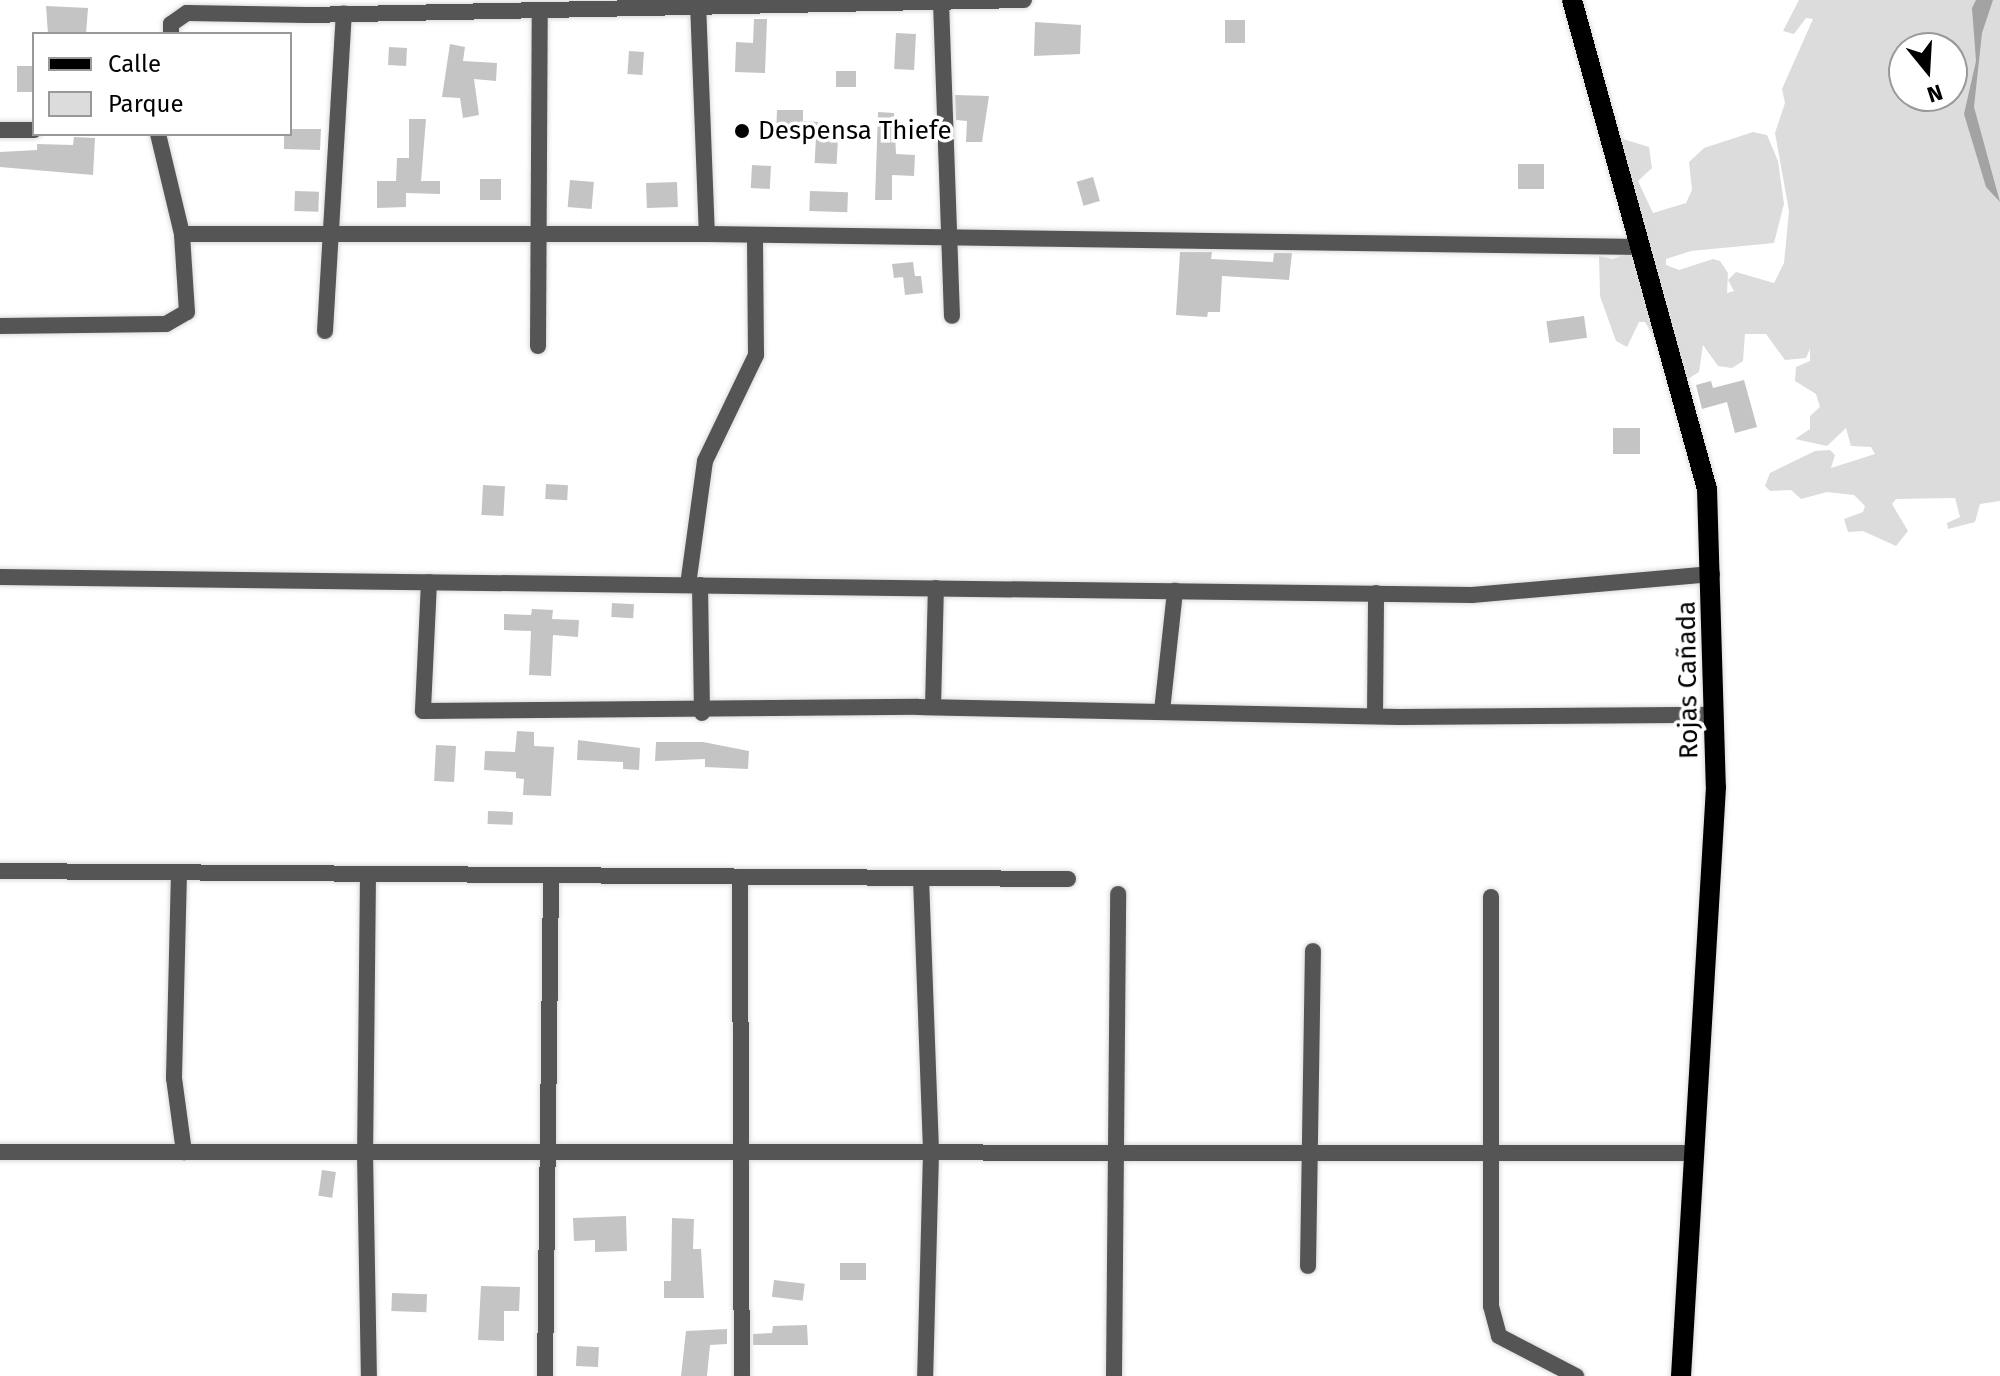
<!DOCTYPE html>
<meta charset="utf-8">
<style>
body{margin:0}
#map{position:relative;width:2000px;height:1376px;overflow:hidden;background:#fff;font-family:"Fira Sans",sans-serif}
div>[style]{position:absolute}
.green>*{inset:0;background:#dcdcdc}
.water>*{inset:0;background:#a3a3a3}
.building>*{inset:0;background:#c4c4c4;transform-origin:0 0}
.roads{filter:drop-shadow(0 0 2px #dbdbdb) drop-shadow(0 0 2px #dbdbdb)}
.minor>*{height:16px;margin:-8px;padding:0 8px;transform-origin:8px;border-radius:8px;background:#555}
.major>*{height:20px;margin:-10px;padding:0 10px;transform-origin:10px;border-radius:10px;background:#000}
.dots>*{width:22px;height:22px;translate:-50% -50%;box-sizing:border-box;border:4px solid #fff;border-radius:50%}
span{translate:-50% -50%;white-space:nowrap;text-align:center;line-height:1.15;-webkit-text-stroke:7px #fff;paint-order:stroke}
.poi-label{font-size:26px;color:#000}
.left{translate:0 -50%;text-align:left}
.street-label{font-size:26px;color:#000}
.legend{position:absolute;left:32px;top:32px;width:260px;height:104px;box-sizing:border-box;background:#fff;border:2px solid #999;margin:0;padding:10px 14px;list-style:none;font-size:24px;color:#000}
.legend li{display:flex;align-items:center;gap:16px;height:40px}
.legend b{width:40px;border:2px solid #999}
.north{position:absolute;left:1888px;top:32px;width:80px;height:80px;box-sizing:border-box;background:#fff;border:2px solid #999;border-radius:50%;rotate:162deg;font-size:22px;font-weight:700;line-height:32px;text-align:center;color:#000}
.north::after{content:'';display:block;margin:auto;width:28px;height:36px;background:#000;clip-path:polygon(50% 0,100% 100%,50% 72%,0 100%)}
</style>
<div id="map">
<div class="green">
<div style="clip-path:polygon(evenodd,1799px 0,2000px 0,2000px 501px,1980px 504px,1975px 522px,1948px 529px,1947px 523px,1960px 517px,1955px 498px,1896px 499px,1892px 504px,1908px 531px,1896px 546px,1863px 531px,1848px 532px,1844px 519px,1863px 512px,1865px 506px,1854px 495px,1827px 492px,1801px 499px,1791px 490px,1770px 491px,1765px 486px,1770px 473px,1815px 451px,1830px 450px,1835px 455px,1831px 468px,1875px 454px,1871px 447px,1851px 446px,1846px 428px,1827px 446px,1795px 439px,1810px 429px,1810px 416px,1820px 407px,1816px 394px,1795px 381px,1796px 367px,1810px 361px,1810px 349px,1806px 358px,1785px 360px,1766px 334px,1745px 334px,1743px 361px,1732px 368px,1718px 366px,1703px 345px,1699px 372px,1683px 382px,1645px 322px,1639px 322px,1627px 347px,1616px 341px,1600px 296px,1599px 256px,1613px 259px,1633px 252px,1617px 143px,1623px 139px,1649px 147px,1652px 168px,1638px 181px,1653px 213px,1686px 203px,1692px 190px,1689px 162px,1704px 148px,1753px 132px,1767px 135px,1778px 161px,1784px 204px,1774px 243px,1691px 251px,1666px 259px,1666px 265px,1679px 270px,1713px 259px,1720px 261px,1728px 273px,1727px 293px,1734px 291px,1728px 280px,1736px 272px,1774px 283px,1784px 263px,1789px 211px,1775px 133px,1785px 103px,1782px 89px,1813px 19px,1806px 18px,1794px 34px,1783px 31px,1799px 0,1904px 48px,1952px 48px,1952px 96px,1904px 96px,1904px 48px)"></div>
</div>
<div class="water">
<div style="clip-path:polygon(1976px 0,1993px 0,1982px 33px,1974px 107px,2000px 202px,1986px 187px,1964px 114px,1976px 61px,1972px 8px)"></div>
</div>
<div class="building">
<div style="clip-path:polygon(46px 6px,88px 8px,86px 34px,48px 34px)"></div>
<div style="clip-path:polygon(754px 19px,767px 19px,765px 73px,735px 72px,736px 42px,753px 43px)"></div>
<div style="left:1225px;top:20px;width:20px;height:23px"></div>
<div style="clip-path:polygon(1035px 22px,1081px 25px,1080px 54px,1034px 56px)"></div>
<div style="left:896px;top:33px;width:20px;height:36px;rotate:3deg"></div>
<div style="clip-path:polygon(450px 44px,465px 47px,463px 61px,497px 63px,496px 81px,474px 79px,479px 115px,463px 118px,460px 98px,442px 97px)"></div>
<div style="left:389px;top:47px;width:18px;height:18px;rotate:3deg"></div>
<div style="left:629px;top:51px;width:15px;height:23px;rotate:4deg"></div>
<div style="left:17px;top:66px;width:17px;height:26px"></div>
<div style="left:836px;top:71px;width:20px;height:16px"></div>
<div style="clip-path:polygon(955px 95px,989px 96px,982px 142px,966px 142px,967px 121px,956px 120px)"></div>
<div style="clip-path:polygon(777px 110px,803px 110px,803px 121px,818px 122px,817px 136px,776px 135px)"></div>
<div style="clip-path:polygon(878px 112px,894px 113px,896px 154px,915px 155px,914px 176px,892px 175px,892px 200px,875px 200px)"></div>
<div style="clip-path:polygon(409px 119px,426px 119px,421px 181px,440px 181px,440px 194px,406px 193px,406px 207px,377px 208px,377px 181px,396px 181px,397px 158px,409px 158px)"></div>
<div style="clip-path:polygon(290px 129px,321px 129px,320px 150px,284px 149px,284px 134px)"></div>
<div style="clip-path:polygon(74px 137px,95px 138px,93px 175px,0 167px,0 152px,37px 150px,37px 144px,73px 145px)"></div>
<div style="left:816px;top:137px;width:22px;height:26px;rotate:3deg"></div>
<div style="left:1518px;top:164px;width:26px;height:25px"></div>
<div style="left:752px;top:165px;width:19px;height:23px;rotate:3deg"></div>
<div style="left:1093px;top:177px;width:25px;height:17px;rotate:74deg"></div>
<div style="left:501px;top:179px;width:21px;height:21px;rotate:90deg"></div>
<div style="left:570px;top:180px;width:24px;height:27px;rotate:5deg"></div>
<div style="left:677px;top:182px;width:25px;height:31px;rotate:88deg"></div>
<div style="left:295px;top:191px;width:24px;height:20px;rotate:2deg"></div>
<div style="left:810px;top:191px;width:38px;height:20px;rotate:2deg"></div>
<div style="clip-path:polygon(1180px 252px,1212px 252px,1211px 259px,1273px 262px,1274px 253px,1292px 253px,1289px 280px,1222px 276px,1220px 312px,1208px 312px,1207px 317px,1176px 315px)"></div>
<div style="clip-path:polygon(913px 262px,915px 276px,910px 276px,921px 276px,923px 293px,905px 295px,903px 277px,894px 278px,892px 264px)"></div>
<div style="left:1584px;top:316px;width:22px;height:38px;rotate:82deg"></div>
<div style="clip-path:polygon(1744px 380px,1757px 427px,1735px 433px,1727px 402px,1702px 409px,1696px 385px,1711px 381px,1713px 388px)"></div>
<div style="left:1613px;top:428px;width:27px;height:26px"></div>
<div style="left:546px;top:484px;width:22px;height:15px;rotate:3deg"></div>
<div style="left:483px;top:485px;width:22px;height:30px;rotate:3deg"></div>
<div style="left:612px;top:603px;width:22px;height:14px;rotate:3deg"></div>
<div style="clip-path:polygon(532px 609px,553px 610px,552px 619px,579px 620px,578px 637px,553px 635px,551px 676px,529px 675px,531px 631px,504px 630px,504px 614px,531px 615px)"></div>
<div style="clip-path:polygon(517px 731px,534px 732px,534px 746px,554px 747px,551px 796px,523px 795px,524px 779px,516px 778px,516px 772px,484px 770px,485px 751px,515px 752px)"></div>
<div style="clip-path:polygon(578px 740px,640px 748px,639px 770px,623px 769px,623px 762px,577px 760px)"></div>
<div style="clip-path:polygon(656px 742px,703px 742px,749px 751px,748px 769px,705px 767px,705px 759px,655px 761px)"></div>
<div style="left:436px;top:745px;width:20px;height:36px;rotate:3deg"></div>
<div style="left:488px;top:811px;width:25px;height:13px;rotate:2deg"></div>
<div style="left:322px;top:1170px;width:14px;height:26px;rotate:8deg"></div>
<div style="clip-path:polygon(626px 1216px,627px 1251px,595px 1252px,595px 1240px,574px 1241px,573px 1218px)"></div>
<div style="clip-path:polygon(672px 1218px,694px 1219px,693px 1249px,701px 1249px,704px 1298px,664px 1298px,664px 1281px,671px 1281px)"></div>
<div style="left:840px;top:1263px;width:26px;height:17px"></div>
<div style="left:774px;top:1280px;width:31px;height:17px;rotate:7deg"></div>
<div style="clip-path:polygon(481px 1286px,520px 1287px,519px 1311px,504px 1311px,504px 1341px,478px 1340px)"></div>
<div style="left:392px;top:1293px;width:35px;height:18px;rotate:2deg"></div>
<div style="clip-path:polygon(807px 1325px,808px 1345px,753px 1345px,753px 1334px,772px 1333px,773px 1326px)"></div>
<div style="clip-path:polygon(727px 1329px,727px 1344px,710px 1345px,707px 1376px,681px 1376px,686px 1331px)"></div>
<div style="left:577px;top:1346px;width:22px;height:20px;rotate:3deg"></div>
</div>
<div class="roads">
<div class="minor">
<div style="left:941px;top:2px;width:314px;rotate:88deg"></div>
<div style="left:698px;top:3px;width:231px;rotate:87.8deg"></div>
<div style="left:171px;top:34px;width:10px;rotate:-90deg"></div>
<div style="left:171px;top:24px;width:19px;rotate:-35deg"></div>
<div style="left:187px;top:13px;width:120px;rotate:1deg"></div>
<div style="left:307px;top:15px;width:717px;rotate:-1.2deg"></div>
<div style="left:0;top:130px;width:34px"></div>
<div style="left:158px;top:134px;width:103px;rotate:76.5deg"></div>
<div style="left:0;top:326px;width:166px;rotate:-0.7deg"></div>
<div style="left:166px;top:324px;width:24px;rotate:-30deg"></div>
<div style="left:187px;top:312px;width:78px;rotate:-93.7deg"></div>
<div style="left:182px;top:234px;width:525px"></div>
<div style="left:707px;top:234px;width:934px;rotate:0.8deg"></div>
<div style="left:325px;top:331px;width:318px;rotate:-86.6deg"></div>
<div style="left:538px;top:346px;width:336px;rotate:-89.7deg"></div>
<div style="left:0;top:577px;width:1472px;rotate:0.7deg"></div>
<div style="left:1472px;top:595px;width:241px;rotate:-5deg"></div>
<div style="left:429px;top:582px;width:129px;rotate:92.7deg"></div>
<div style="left:423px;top:711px;width:495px;rotate:-0.5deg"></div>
<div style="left:918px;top:707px;width:481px;rotate:1.2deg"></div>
<div style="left:1399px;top:717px;width:315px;rotate:-0.4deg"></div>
<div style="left:688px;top:585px;width:125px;rotate:-82.2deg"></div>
<div style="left:705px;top:461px;width:118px;rotate:-64.3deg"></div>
<div style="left:756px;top:355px;width:120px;rotate:-90.5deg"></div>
<div style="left:700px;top:585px;width:128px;rotate:89.1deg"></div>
<div style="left:933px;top:707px;width:119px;rotate:-88.6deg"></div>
<div style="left:1162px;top:711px;width:121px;rotate:-83.8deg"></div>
<div style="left:1375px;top:716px;width:123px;rotate:-89.5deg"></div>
<div style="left:0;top:871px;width:1068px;rotate:0.43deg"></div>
<div style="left:179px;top:872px;width:206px;rotate:91.4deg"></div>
<div style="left:174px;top:1078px;width:75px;rotate:82.3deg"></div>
<div style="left:368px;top:874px;width:279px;rotate:90.6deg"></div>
<div style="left:365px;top:1153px;width:223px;rotate:89deg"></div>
<div style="left:740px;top:877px;width:499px;rotate:89.8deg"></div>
<div style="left:921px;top:878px;width:275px;rotate:87.9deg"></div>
<div style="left:931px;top:1153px;width:223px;rotate:91.5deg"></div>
<div style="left:1491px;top:897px;width:409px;rotate:90deg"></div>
<div style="left:1491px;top:1306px;width:31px;rotate:75deg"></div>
<div style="left:1499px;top:1336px;width:87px;rotate:27.5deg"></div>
<div style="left:0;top:1152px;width:1692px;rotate:0.03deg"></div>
<div style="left:1308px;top:1266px;width:315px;rotate:-89.1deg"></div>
<div style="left:545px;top:1376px;width:501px;rotate:-89.31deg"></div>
<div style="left:1114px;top:1376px;width:482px;rotate:-89.5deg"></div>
</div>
<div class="major">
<div style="left:1572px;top:0;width:507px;rotate:74.57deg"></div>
<div style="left:1707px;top:489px;width:298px;rotate:88.3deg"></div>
<div style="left:1716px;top:787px;width:590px;rotate:93.4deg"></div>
</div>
</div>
<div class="dots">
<div style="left:742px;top:131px;background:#000"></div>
</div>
<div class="poi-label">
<span class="left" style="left:758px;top:131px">Despensa Thiefe</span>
</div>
<div class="street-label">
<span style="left:1688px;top:680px;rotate:-91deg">Rojas Cañada</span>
</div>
<ul class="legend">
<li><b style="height:10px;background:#000"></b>Calle</li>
<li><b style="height:22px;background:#dcdcdc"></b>Parque</li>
</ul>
<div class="north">N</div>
</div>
